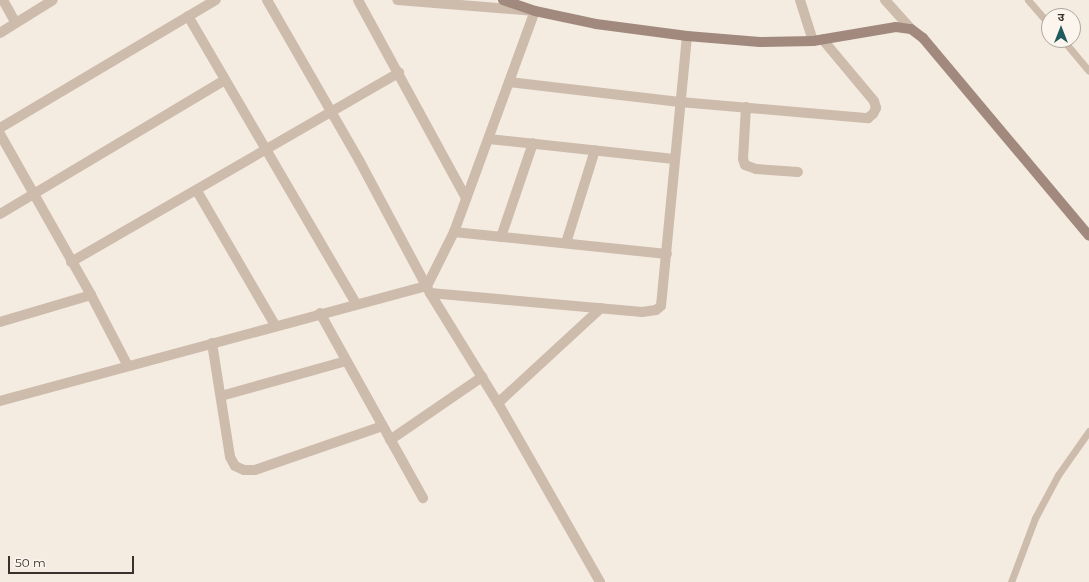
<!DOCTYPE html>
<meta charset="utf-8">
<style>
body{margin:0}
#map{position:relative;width:1089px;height:582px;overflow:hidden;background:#f4ebe1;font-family:Montserrat,"Noto Sans Devanagari",sans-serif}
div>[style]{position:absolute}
.lane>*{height:7px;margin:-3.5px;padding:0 3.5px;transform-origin:3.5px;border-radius:3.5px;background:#cdbbac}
.street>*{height:10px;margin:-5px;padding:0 5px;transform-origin:5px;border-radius:5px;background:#cdbbac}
.secondary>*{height:10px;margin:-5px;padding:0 5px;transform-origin:5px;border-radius:5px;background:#a18a7d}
span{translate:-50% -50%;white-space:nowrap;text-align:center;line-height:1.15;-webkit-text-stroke:4px #fbf5ee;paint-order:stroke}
.north{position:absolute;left:1041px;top:8px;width:40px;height:40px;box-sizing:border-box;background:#fbf5ee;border:1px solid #aea6a0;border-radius:50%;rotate:0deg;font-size:11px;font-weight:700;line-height:16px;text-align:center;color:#3b302b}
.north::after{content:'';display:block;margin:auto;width:14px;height:18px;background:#1f5a5e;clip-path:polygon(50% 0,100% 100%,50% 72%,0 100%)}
.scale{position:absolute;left:8px;top:556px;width:126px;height:18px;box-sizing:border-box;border:2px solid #3b302b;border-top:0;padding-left:5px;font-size:12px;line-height:14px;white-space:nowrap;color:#3b302b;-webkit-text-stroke:3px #fbf5ee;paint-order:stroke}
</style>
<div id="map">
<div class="lane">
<div style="left:1028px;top:0;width:32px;rotate:49deg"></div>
<div style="left:1063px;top:40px;width:40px;rotate:50deg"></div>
<div style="left:1011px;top:582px;width:68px;rotate:-69.4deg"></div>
<div style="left:1035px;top:518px;width:49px;rotate:-61.9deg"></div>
<div style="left:1058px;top:475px;width:54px;rotate:-54.8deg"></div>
</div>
<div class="street">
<div style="left:3px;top:0;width:26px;rotate:61deg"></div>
<div style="left:267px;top:0;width:185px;rotate:60.1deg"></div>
<div style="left:359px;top:160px;width:151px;rotate:61.9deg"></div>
<div style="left:430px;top:293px;width:129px;rotate:58.3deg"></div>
<div style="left:498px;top:403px;width:206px;rotate:60.3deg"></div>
<div style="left:358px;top:0;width:226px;rotate:61.4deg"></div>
<div style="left:800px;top:0;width:43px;rotate:72.4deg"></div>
<div style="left:885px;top:0;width:39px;rotate:48deg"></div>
<div style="left:188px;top:16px;width:333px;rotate:59.7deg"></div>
<div style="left:0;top:33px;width:62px;rotate:-31.9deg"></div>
<div style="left:509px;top:82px;width:172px;rotate:6.7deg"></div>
<div style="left:680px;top:102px;width:189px;rotate:4.9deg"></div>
<div style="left:868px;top:118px;width:6px;rotate:-39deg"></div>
<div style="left:873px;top:114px;width:7px;rotate:-63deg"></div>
<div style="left:876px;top:108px;width:7px;rotate:-106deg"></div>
<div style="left:874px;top:101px;width:80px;rotate:-129.9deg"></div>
<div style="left:746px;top:107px;width:52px;rotate:93.3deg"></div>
<div style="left:743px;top:159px;width:6px;rotate:72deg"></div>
<div style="left:745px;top:165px;width:12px;rotate:20deg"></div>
<div style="left:756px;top:169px;width:42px;rotate:4.1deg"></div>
<div style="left:0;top:128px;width:251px;rotate:-30.7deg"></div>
<div style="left:0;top:134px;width:185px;rotate:60.5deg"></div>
<div style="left:91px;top:295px;width:80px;rotate:62.5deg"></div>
<div style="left:489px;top:139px;width:186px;rotate:6.2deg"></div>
<div style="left:197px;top:191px;width:155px;rotate:59.8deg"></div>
<div style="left:0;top:214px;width:262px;rotate:-30.8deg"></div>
<div style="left:454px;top:232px;width:214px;rotate:5.9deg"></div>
<div style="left:501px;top:237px;width:99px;rotate:-71.2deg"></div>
<div style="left:566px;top:243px;width:97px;rotate:-72.7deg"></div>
<div style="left:71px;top:262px;width:379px;rotate:-30deg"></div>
<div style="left:430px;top:293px;width:213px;rotate:5.1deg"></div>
<div style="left:642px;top:312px;width:14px;rotate:-8deg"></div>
<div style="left:656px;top:310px;width:6px;rotate:-39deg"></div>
<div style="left:661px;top:306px;width:271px;rotate:-84.5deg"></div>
<div style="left:320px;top:313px;width:212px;rotate:60.9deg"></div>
<div style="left:0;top:322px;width:95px;rotate:-16.5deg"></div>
<div style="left:212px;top:343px;width:115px;rotate:81deg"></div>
<div style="left:230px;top:457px;width:10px;rotate:61deg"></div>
<div style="left:235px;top:466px;width:10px;rotate:24deg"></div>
<div style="left:244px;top:470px;width:11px"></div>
<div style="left:255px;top:470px;width:135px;rotate:-19deg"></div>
<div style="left:221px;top:396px;width:130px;rotate:-15.6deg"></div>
<div style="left:0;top:401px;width:442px;rotate:-15.1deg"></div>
<div style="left:427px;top:286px;width:60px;rotate:-63.4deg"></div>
<div style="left:454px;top:232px;width:235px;rotate:-69.9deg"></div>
<div style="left:535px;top:11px;width:138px;rotate:-175.4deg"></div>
<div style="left:498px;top:403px;width:140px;rotate:-42.7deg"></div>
<div style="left:390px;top:440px;width:112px;rotate:-34.4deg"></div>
</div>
<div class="secondary">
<div style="left:503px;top:0;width:34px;rotate:19deg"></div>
<div style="left:535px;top:11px;width:62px;rotate:12deg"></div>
<div style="left:596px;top:24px;width:92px;rotate:7.5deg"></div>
<div style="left:687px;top:36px;width:73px;rotate:4.7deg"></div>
<div style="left:760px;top:42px;width:53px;rotate:-1.1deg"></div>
<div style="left:813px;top:41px;width:84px;rotate:-9.6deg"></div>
<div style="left:896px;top:27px;width:15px;rotate:8deg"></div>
<div style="left:911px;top:29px;width:15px;rotate:37deg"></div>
<div style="left:923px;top:38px;width:258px;rotate:50deg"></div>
</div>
<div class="north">उ</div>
<div class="scale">50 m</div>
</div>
